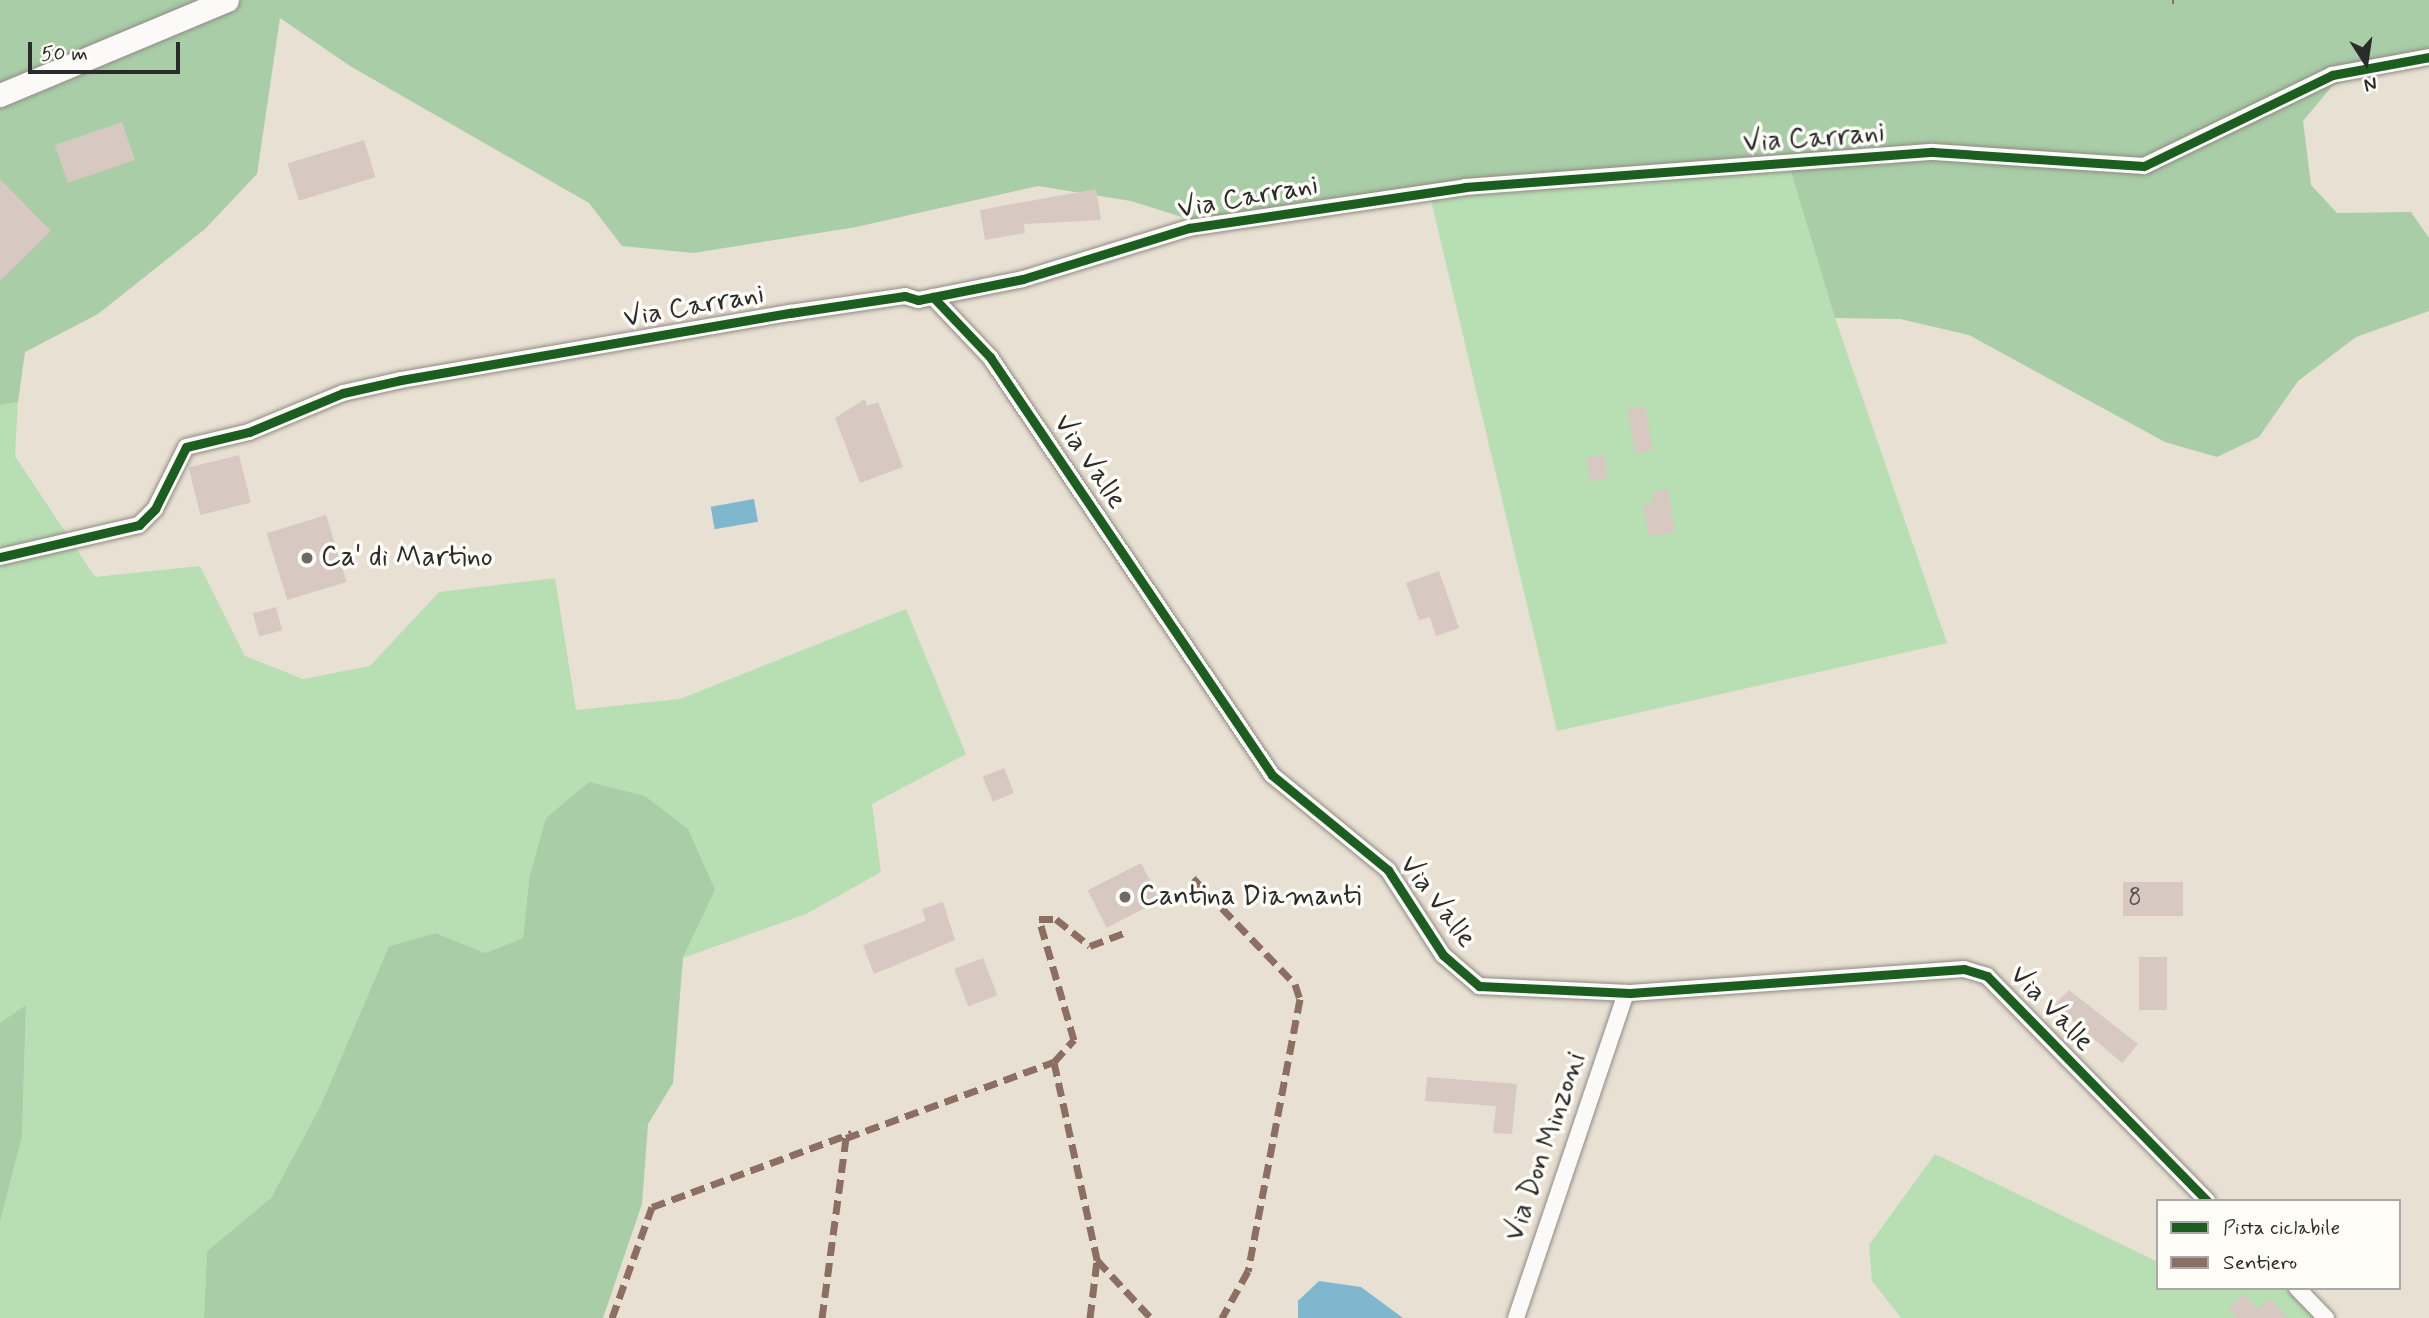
<!DOCTYPE html>
<style>
body{margin:0}
#map{position:relative;width:2429px;height:1318px;overflow:hidden;background:#e8e0d2;font-family:Mynerve,sans-serif}
div>[style]{position:absolute}
.green>*{inset:0;background:#b8dfb4}
.forest>*{inset:0;background:#a8cda7}
.water>*{inset:0;background:#7eb7ce;transform-origin:0 0}
.building>*{inset:0;background:#d7c9c1;transform-origin:0 0}
.roads{filter:drop-shadow(0 0 2px #8f8b84) drop-shadow(0 0 2px #8f8b84)}
.street>*{height:16px;margin:-8px;padding:0 8px;transform-origin:8px;border-radius:8px;background:#fcfaf8}
.secondary>*{height:23px;margin:-11.5px;padding:0 11.5px;transform-origin:11.5px;border-radius:11.5px;background:#fcfaf8}
.quiet>*{height:7px;margin-top:-3.5px;transform-origin:0;background:repeating-linear-gradient(90deg,#8d6e63 0 14px,transparent 0 21px)}
.cycleway>*{height:9px;margin:-4.5px;padding:0 4.5px;transform-origin:4.5px;border-radius:4.5px;background:#1b5e20}
.dots>*{width:19px;height:19px;translate:-50% -50%;box-sizing:border-box;border:4px solid #fdfcf7;border-radius:50%}
span{translate:-50% -50%;white-space:nowrap;text-align:center;line-height:1.15;-webkit-text-stroke:7px #fdfcf7;paint-order:stroke}
.number-label{font-size:24px;color:#575351}
.number-label span{-webkit-text-stroke-width:0}
.street-label{font-size:28px;color:#2b2b2b}
.poi-label{font-size:28px;color:#2b2b2b}
.left{translate:0 -50%;text-align:left}
.legend{position:absolute;left:2156px;top:1199px;width:245px;height:91px;box-sizing:border-box;background:#fdfcf7;border:2px solid #a9a8a5;margin:0;padding:9px 12px;list-style:none;font-size:21px;color:#2b2b2b}
.legend li{display:flex;align-items:center;gap:14px;height:35px}
.legend b{width:35px;border:2px solid #a9a8a5}
.north{position:absolute;left:2331px;top:28px;width:70px;height:70px;-webkit-text-stroke:5px #fdfcf7;paint-order:stroke;rotate:168deg;font-size:19px;font-weight:700;line-height:28px;text-align:center;color:#2b2b2b}
.north::after{content:'';display:block;margin:auto;width:24px;height:32px;background:#2b2b2b;clip-path:polygon(50% 0,100% 100%,50% 72%,0 100%)}
.scale{position:absolute;left:28px;top:42px;width:152px;height:32px;box-sizing:border-box;border:4px solid #2b2b2b;border-top:0;padding-left:9px;font-size:21px;line-height:24px;white-space:nowrap;color:#2b2b2b;-webkit-text-stroke:5px #fdfcf7;paint-order:stroke}
</style>
<div id="map">
<div class="green">
<div style="clip-path:polygon(1711px 160px,1789px 161px,1835px 318px,1947px 643px,1557px 731px,1429px 192px)"></div>
<div style="clip-path:polygon(18px 402px,15px 456px,95px 577px,200px 566px,245px 656px,303px 679px,370px 666px,439px 592px,555px 578px,576px 710px,680px 699px,906px 609px,966px 754px,872px 804px,881px 872px,806px 914px,683px 958px,715px 890px,529px 879px,523px 938px,485px 953px,436px 933px,389px 946px,320px 1107px,271px 1198px,207px 1251px,204px 1318px,0 1318px,0 1222px,22px 1137px,26px 1006px,0 1023px,0 405px)"></div>
<div style="clip-path:polygon(1935px 1154px,2158px 1262px,2158px 1288px,2302px 1288px,2337px 1318px,1901px 1318px,1872px 1281px,1869px 1245px)"></div>
</div>
<div class="forest">
<div style="clip-path:polygon(0 0,2429px 0,2429px 57px,2333px 85px,2303px 121px,2311px 185px,2337px 213px,2411px 212px,2429px 238px,2429px 311px,2356px 337px,2298px 381px,2259px 437px,2217px 457px,2165px 442px,1969px 335px,1900px 319px,1835px 318px,1788px 161px,1711px 160px,1521px 179px,1214px 227px,1131px 201px,1038px 186px,856px 227px,693px 253px,622px 246px,589px 203px,350px 66px,280px 18px,257px 174px,205px 229px,98px 314px,25px 352px,18px 402px,0 405px)"></div>
<div style="clip-path:polygon(589px 782px,645px 796px,688px 829px,715px 890px,683px 958px,673px 1083px,648px 1124px,642px 1204px,603px 1318px,204px 1318px,207px 1251px,271px 1198px,320px 1107px,389px 946px,436px 933px,485px 953px,523px 938px,529px 879px,546px 818px)"></div>
<div style="clip-path:polygon(26px 1005px,22px 1137px,0 1222px,0 1023px)"></div>
</div>
<div class="water">
<div style="left:754px;top:499px;width:23px;height:44px;rotate:80deg"></div>
<div style="clip-path:polygon(1319px 1281px,1361px 1287px,1403px 1318px,1298px 1318px,1298px 1301px)"></div>
</div>
<div class="building">
<div style="left:122px;top:122px;width:40px;height:71px;rotate:71deg"></div>
<div style="left:364px;top:140px;width:39px;height:80px;rotate:73deg"></div>
<div style="clip-path:polygon(0 179px,51px 231px,0 281px)"></div>
<div style="clip-path:polygon(1096px 189px,1101px 220px,1024px 224px,1025px 233px,985px 240px,980px 210px)"></div>
<div style="clip-path:polygon(865px 399px,867px 406px,878px 402px,903px 467px,860px 483px,835px 418px)"></div>
<div style="left:1645px;top:406px;width:45px;height:18px;rotate:80deg"></div>
<div style="left:239px;top:455px;width:49px;height:52px;rotate:76deg"></div>
<div style="left:1604px;top:455px;width:24px;height:18px;rotate:81deg"></div>
<div style="clip-path:polygon(1668px 489px,1675px 532px,1649px 536px,1643px 504px,1654px 502px,1652px 492px)"></div>
<div style="left:326px;top:515px;width:70px;height:62px;rotate:73deg"></div>
<div style="clip-path:polygon(1439px 571px,1459px 628px,1436px 636px,1430px 617px,1419px 620px,1406px 583px)"></div>
<div style="left:276px;top:607px;width:24px;height:24px;rotate:75deg"></div>
<div style="left:1004px;top:768px;width:27px;height:23px;rotate:68deg"></div>
<div style="left:1141px;top:863px;width:42px;height:60px;rotate:63deg"></div>
<div style="left:2183px;top:882px;width:34px;height:60px;rotate:90deg"></div>
<div style="clip-path:polygon(943px 902px,955px 940px,874px 974px,863px 945px,926px 921px,922px 909px)"></div>
<div style="left:2139px;top:957px;width:28px;height:53px"></div>
<div style="left:983px;top:958px;width:40px;height:31px;rotate:69deg"></div>
<div style="clip-path:polygon(2069px 990px,2138px 1044px,2122px 1063px,2054px 1005px)"></div>
<div style="clip-path:polygon(1427px 1077px,1517px 1084px,1512px 1134px,1493px 1133px,1496px 1106px,1425px 1101px)"></div>
<div style="clip-path:polygon(2244px 1294px,2258px 1309px,2270px 1298px,2288px 1318px,2237px 1318px,2228px 1309px)"></div>
</div>
<div class="roads">
<div class="street">
<div style="left:933px;top:297px;width:83px;rotate:46.5deg"></div>
<div style="left:990px;top:357px;width:504px;rotate:55.99deg"></div>
<div style="left:1272px;top:775px;width:150px;rotate:39.3deg"></div>
<div style="left:1388px;top:870px;width:101px;rotate:57.1deg"></div>
<div style="left:1443px;top:955px;width:48px;rotate:40.7deg"></div>
<div style="left:1479px;top:986px;width:151px;rotate:2.7deg"></div>
<div style="left:1630px;top:993px;width:335px;rotate:-4.1deg"></div>
<div style="left:1964px;top:969px;width:24px;rotate:17deg"></div>
<div style="left:1987px;top:976px;width:315px;rotate:45.6deg"></div>
<div style="left:0;top:557px;width:143px;rotate:-13deg"></div>
<div style="left:139px;top:525px;width:23px;rotate:-45deg"></div>
<div style="left:155px;top:509px;width:69px;rotate:-63.4deg"></div>
<div style="left:186px;top:447px;width:65px;rotate:-13.4deg"></div>
<div style="left:249px;top:432px;width:102px;rotate:-22.5deg"></div>
<div style="left:343px;top:393px;width:59px;rotate:-12.6deg"></div>
<div style="left:401px;top:380px;width:395px;rotate:-9.8deg"></div>
<div style="left:790px;top:313px;width:116px;rotate:-8.4deg"></div>
<div style="left:905px;top:296px;width:14px;rotate:17deg"></div>
<div style="left:918px;top:300px;width:107px;rotate:-11.3deg"></div>
<div style="left:1023px;top:279px;width:174px;rotate:-17.1deg"></div>
<div style="left:1189px;top:228px;width:279px;rotate:-8.4deg"></div>
<div style="left:1465px;top:187px;width:469px;rotate:-4.3deg"></div>
<div style="left:1933px;top:152px;width:211px;rotate:3.8deg"></div>
<div style="left:2144px;top:166px;width:209px;rotate:-25.8deg"></div>
<div style="left:2332px;top:75px;width:99px;rotate:-10.5deg"></div>
<div style="left:2297px;top:1288px;width:42px;rotate:46deg"></div>
<div style="left:1516px;top:1318px;width:343px;rotate:-71.3deg"></div>
</div>
<div class="secondary">
<div style="left:0;top:95px;width:246px;rotate:-22.7deg"></div>
</div>
</div>
<div class="quiet">
<div style="left:2172px;top:0;width:2px"></div>
<div style="left:1193px;top:878px;width:147px;rotate:46.1deg"></div>
<div style="left:1295px;top:984px;width:16px;rotate:72deg"></div>
<div style="left:1300px;top:999px;width:277px;rotate:100.8deg"></div>
<div style="left:1248px;top:1271px;width:54px;rotate:119deg"></div>
<div style="left:1054px;top:1062px;width:203px;rotate:77.7deg"></div>
<div style="left:1097px;top:1260px;width:79px;rotate:47deg"></div>
<div style="left:612px;top:1318px;width:118px;rotate:-70.2deg"></div>
<div style="left:652px;top:1207px;width:213px;rotate:-20.3deg"></div>
<div style="left:822px;top:1318px;width:182px;rotate:-82.4deg"></div>
<div style="left:846px;top:1138px;width:221px;rotate:-20.1deg"></div>
<div style="left:1054px;top:1062px;width:30px;rotate:-48deg"></div>
<div style="left:1074px;top:1040px;width:126px;rotate:-106.1deg"></div>
<div style="left:1039px;top:919px;width:17px"></div>
<div style="left:1056px;top:919px;width:43px;rotate:38.5deg"></div>
<div style="left:1090px;top:946px;width:39px;rotate:-21deg"></div>
<div style="left:1090px;top:1318px;width:58px;rotate:-83.1deg"></div>
</div>
<div class="cycleway">
<div style="left:933px;top:297px;width:83px;rotate:46.5deg"></div>
<div style="left:990px;top:357px;width:504px;rotate:55.99deg"></div>
<div style="left:1272px;top:775px;width:150px;rotate:39.3deg"></div>
<div style="left:1388px;top:870px;width:101px;rotate:57.1deg"></div>
<div style="left:1443px;top:955px;width:48px;rotate:40.7deg"></div>
<div style="left:1479px;top:986px;width:151px;rotate:2.7deg"></div>
<div style="left:1630px;top:993px;width:335px;rotate:-4.1deg"></div>
<div style="left:1964px;top:969px;width:24px;rotate:17deg"></div>
<div style="left:1987px;top:976px;width:315px;rotate:45.6deg"></div>
<div style="left:0;top:557px;width:143px;rotate:-13deg"></div>
<div style="left:139px;top:525px;width:23px;rotate:-45deg"></div>
<div style="left:155px;top:509px;width:69px;rotate:-63.4deg"></div>
<div style="left:186px;top:447px;width:65px;rotate:-13.4deg"></div>
<div style="left:249px;top:432px;width:102px;rotate:-22.5deg"></div>
<div style="left:343px;top:393px;width:59px;rotate:-12.6deg"></div>
<div style="left:401px;top:380px;width:395px;rotate:-9.8deg"></div>
<div style="left:790px;top:313px;width:116px;rotate:-8.4deg"></div>
<div style="left:905px;top:296px;width:14px;rotate:17deg"></div>
<div style="left:918px;top:300px;width:107px;rotate:-11.3deg"></div>
<div style="left:1023px;top:279px;width:174px;rotate:-17.1deg"></div>
<div style="left:1189px;top:228px;width:279px;rotate:-8.4deg"></div>
<div style="left:1465px;top:187px;width:469px;rotate:-4.3deg"></div>
<div style="left:1933px;top:152px;width:211px;rotate:3.8deg"></div>
<div style="left:2144px;top:166px;width:209px;rotate:-25.8deg"></div>
<div style="left:2332px;top:75px;width:99px;rotate:-10.5deg"></div>
</div>
<div class="dots">
<div style="left:307px;top:558px;background:#6d6a65"></div>
<div style="left:1125px;top:897px;background:#6d6a65"></div>
</div>
<div class="number-label">
<span style="left:2135px;top:898px">8</span>
</div>
<div class="street-label">
<span style="left:1814px;top:139px;rotate:-4deg">Via Carrani</span>
<span style="left:1248px;top:198px;rotate:-10deg">Via Carrani</span>
<span style="left:694px;top:307px;rotate:-10deg">Via Carrani</span>
<span style="left:1089px;top:462px;rotate:56deg">Via Valle</span>
<span style="left:1437px;top:902px;rotate:53deg">Via Valle</span>
<span style="left:2051px;top:1009px;rotate:46deg">Via Valle</span>
<span style="left:1546px;top:1147px;rotate:-71deg">Via Don Minzoni</span>
</div>
<div class="poi-label">
<span class="left" style="left:321px;top:558px">Ca' di Martino</span>
<span class="left" style="left:1139px;top:897px">Cantina Diamanti</span>
</div>
<ul class="legend">
<li><b style="height:9px;background:#1b5e20"></b>Pista ciclabile</li>
<li><b style="height:9px;background:#8d6e63"></b>Sentiero</li>
</ul>
<div class="north">N</div>
<div class="scale">50 m</div>
</div>
